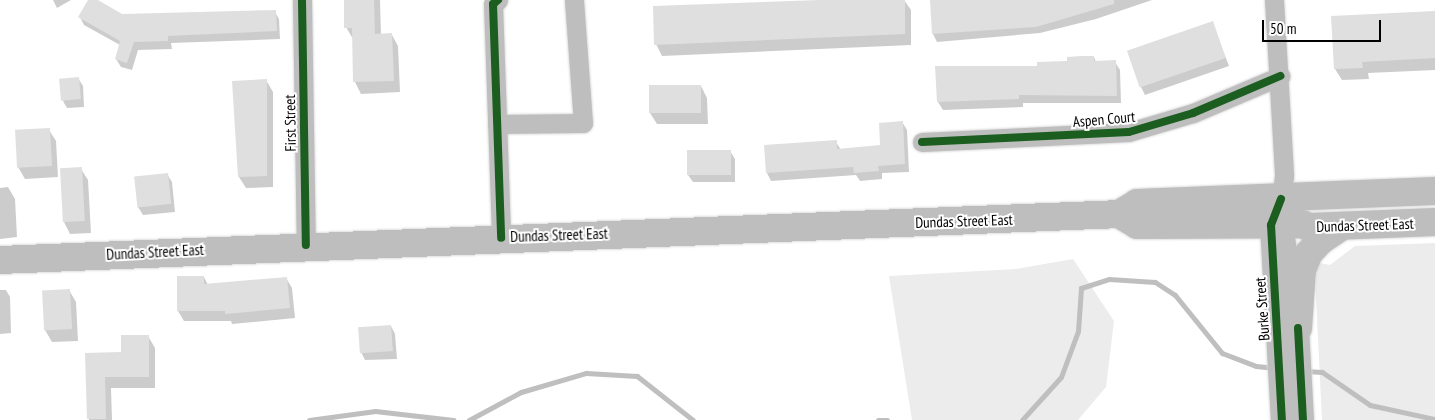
<!DOCTYPE html>
<style>
body{margin:0}
#map{position:relative;width:1435px;height:420px;overflow:hidden;background:#fff;font-family:"PT Sans Narrow",sans-serif}
div>[style]{position:absolute}
.green>*{inset:0;background:#ececec}
.shadow>*{inset:0;background:#0003}
.stream>*{height:5px;margin:-2.5px;padding:0 2.5px;transform-origin:2.5px;border-radius:2.5px;background:#bfbfbf}
.building>*{inset:0;background:#dfdfdf;transform-origin:0 0}
.roads{filter:drop-shadow(0 0 1px #dbdbdb) drop-shadow(0 0 1px #dbdbdb)}
.minor>*{height:19px;margin:-9.5px;padding:0 9.5px;transform-origin:9.5px;border-radius:9.5px;background:#bebebe}
.tertiary>*{height:22px;margin:-11px;padding:0 11px;transform-origin:11px;border-radius:11px;background:#bebebe}
.primary>*{height:28px;margin:-14px;padding:0 14px;transform-origin:14px;border-radius:14px;background:#bebebe}
.cycleway>*{height:8px;margin:-4px;padding:0 4px;transform-origin:4px;border-radius:4px;background:#1b5e20}
span{translate:-50% -50%;white-space:nowrap;text-align:center;line-height:1.15;-webkit-text-stroke:4px #fff;paint-order:stroke}
.street-label{font-size:15px;color:#000}
.scale{position:absolute;left:1262px;top:20px;width:119px;height:22px;box-sizing:border-box;border:2px solid #000;border-top:0;padding-left:6px;font-size:15px;line-height:18px;white-space:nowrap;color:#000;-webkit-text-stroke:4px #fff;paint-order:stroke}
</style>
<div id="map">
<div class="green">
<div style="clip-path:polygon(1435px 243px,1435px 420px,1322px 420px,1315px 278px,1319px 263px,1330px 265px,1355px 246px)"></div>
<div style="clip-path:polygon(1073px 259px,1114px 321px,1106px 387px,1078px 420px,912px 420px,889px 276px,1016px 269px)"></div>
</div>
<div class="shadow">
<div style="clip-path:polygon(53px 0,71px 0,57px 8px)"></div>
<div style="clip-path:polygon(90px 0,122px 15px,275px 12px,279px 19px,280px 39px,171px 43px,172px 49px,138px 50px,132px 70px,121px 67px,116px 59px,120px 45px,84px 25px,80px 17px)"></div>
<div style="clip-path:polygon(345px 0,380px 0,381px 35px,392px 35px,398px 46px,400px 92px,361px 94px,355px 82px,353px 39px,346px 27px)"></div>
<div style="clip-path:polygon(869px 0,904px 0,911px 10px,911px 45px,662px 56px,656px 44px)"></div>
<div style="clip-path:polygon(931px 0,1152px 0,1096px 19px,1040px 33px,937px 42px,933px 34px)"></div>
<div style="clip-path:polygon(1435px 12px,1435px 70px,1368px 73px,1369px 79px,1342px 80px,1335px 69px)"></div>
<div style="clip-path:polygon(1212px 22px,1229px 66px,1145px 95px,1141px 87px)"></div>
<div style="clip-path:polygon(1094px 57px,1096px 62px,1115px 62px,1120px 70px,1121px 103px,1023px 103px,1023px 107px,943px 110px,938px 102px)"></div>
<div style="clip-path:polygon(78px 78px,83px 86px,84px 107px,67px 108px,63px 101px)"></div>
<div style="clip-path:polygon(266px 80px,273px 92px,273px 187px,246px 188px,239px 177px)"></div>
<div style="clip-path:polygon(701px 86px,707px 98px,708px 124px,657px 124px,650px 113px)"></div>
<div style="clip-path:polygon(902px 122px,907px 130px,909px 172px,882px 173px,882px 179px,860px 181px,856px 175px,771px 181px,767px 173px,836px 142px,841px 150px,881px 146px)"></div>
<div style="clip-path:polygon(49px 130px,56px 141px,58px 177px,25px 179px,18px 167px)"></div>
<div style="clip-path:polygon(730px 151px,735px 159px,735px 182px,693px 182px,688px 175px)"></div>
<div style="clip-path:polygon(81px 169px,88px 180px,91px 233px,70px 234px,64px 222px)"></div>
<div style="clip-path:polygon(167px 174px,172px 182px,175px 212px,143px 215px,138px 207px)"></div>
<div style="clip-path:polygon(8px 187px,15px 199px,17px 237px,0 239px,0 188px)"></div>
<div style="clip-path:polygon(204px 277px,208px 285px,286px 278px,292px 288px,295px 318px,232px 324px,231px 321px,184px 321px,178px 311px)"></div>
<div style="clip-path:polygon(0 290px,6px 290px,10px 297px,11px 333px,0 334px)"></div>
<div style="clip-path:polygon(69px 290px,76px 302px,78px 341px,52px 342px,45px 330px)"></div>
<div style="clip-path:polygon(391px 326px,395px 334px,397px 359px,365px 360px,361px 352px)"></div>
<div style="clip-path:polygon(148px 336px,155px 348px,155px 388px,111px 388px,112px 420px,89px 420px,86px 355px,122px 353px)"></div>
</div>
<div class="stream">
<div style="left:1305px;top:371px;width:17px;rotate:3deg"></div>
<div style="left:1322px;top:372px;width:58px;rotate:34.5deg"></div>
<div style="left:1370px;top:405px;width:66px;rotate:12.2deg"></div>
<div style="left:309px;top:420px;width:67px;rotate:-7.8deg"></div>
<div style="left:375px;top:411px;width:79px;rotate:6.6deg"></div>
<div style="left:469px;top:420px;width:59px;rotate:-28.3deg"></div>
<div style="left:521px;top:392px;width:68px;rotate:-16.3deg"></div>
<div style="left:586px;top:373px;width:51px;rotate:3.4deg"></div>
<div style="left:637px;top:376px;width:71px;rotate:38.2deg"></div>
<div style="left:878px;top:420px;width:9px"></div>
<div style="left:1022px;top:420px;width:58px;rotate:-47.8deg"></div>
<div style="left:1061px;top:377px;width:49px;rotate:-69.7deg"></div>
<div style="left:1078px;top:331px;width:43px;rotate:-86deg"></div>
<div style="left:1081px;top:288px;width:29px;rotate:-18deg"></div>
<div style="left:1109px;top:279px;width:46px;rotate:3.7deg"></div>
<div style="left:1155px;top:282px;width:24px;rotate:33deg"></div>
<div style="left:1175px;top:295px;width:75px;rotate:51deg"></div>
<div style="left:1222px;top:353px;width:36px;rotate:21deg"></div>
<div style="left:1256px;top:366px;width:18px;rotate:6deg"></div>
</div>
<div class="building">
<div style="clip-path:polygon(88px 0,98px 0,122px 14px,276px 10px,277px 31px,168px 36px,168px 41px,134px 42px,127px 63px,115px 59px,120px 41px,78px 17px)"></div>
<div style="clip-path:polygon(344px 0,374px 0,375px 34px,392px 33px,394px 81px,353px 82px,352px 28px,344px 28px)"></div>
<div style="clip-path:polygon(820px 0,905px 0,905px 34px,654px 45px,653px 6px)"></div>
<div style="clip-path:polygon(930px 0,1114px 0,1114px 4px,1036px 27px,932px 34px)"></div>
<div style="clip-path:polygon(1435px 11px,1435px 58px,1362px 62px,1363px 68px,1334px 69px,1331px 16px)"></div>
<div style="left:1213px;top:21px;width:39px;height:91px;rotate:71deg"></div>
<div style="clip-path:polygon(1081px 56px,1094px 56px,1094px 61px,1116px 60px,1117px 96px,1019px 95px,1019px 99px,937px 102px,935px 66px,1037px 66px,1037px 62px,1067px 61px,1067px 57px)"></div>
<div style="left:79px;top:77px;width:22px;height:20px;rotate:85deg"></div>
<div style="clip-path:polygon(267px 79px,267px 176px,238px 177px,232px 81px)"></div>
<div style="left:649px;top:85px;width:52px;height:28px"></div>
<div style="clip-path:polygon(903px 121px,905px 164px,878px 166px,879px 171px,854px 173px,853px 167px,766px 173px,764px 145px,837px 140px,837px 149px,880px 145px,879px 123px)"></div>
<div style="left:50px;top:128px;width:38px;height:35px;rotate:87deg"></div>
<div style="left:687px;top:150px;width:44px;height:25px"></div>
<div style="left:82px;top:167px;width:54px;height:22px;rotate:87deg"></div>
<div style="left:168px;top:173px;width:31px;height:34px;rotate:84deg"></div>
<div style="clip-path:polygon(177px 276px,204px 276px,204px 284px,287px 277px,290px 308px,225px 314px,225px 311px,177px 311px)"></div>
<div style="left:70px;top:289px;width:40px;height:28px;rotate:87deg"></div>
<div style="left:391px;top:325px;width:26px;height:33px;rotate:86deg"></div>
<div style="clip-path:polygon(121px 335px,149px 335px,149px 377px,105px 377px,106px 419px,87px 419px,85px 353px,121px 352px)"></div>
</div>
<div class="roads">
<div class="minor">
<div style="left:302px;top:0;width:245px;rotate:89.1deg"></div>
<div style="left:498px;top:0;width:6px;rotate:141deg"></div>
<div style="left:493px;top:4px;width:234px;rotate:88deg"></div>
<div style="left:1274px;top:0;width:176px;rotate:86.7deg"></div>
<div style="left:1284px;top:176px;width:23px;rotate:97deg"></div>
<div style="left:497px;top:124px;width:86px;rotate:-0.7deg"></div>
<div style="left:583px;top:123px;width:123px;rotate:-94.2deg"></div>
<div style="left:922px;top:142px;width:207px;rotate:-2.8deg"></div>
<div style="left:1129px;top:132px;width:67px;rotate:-16.5deg"></div>
<div style="left:1193px;top:113px;width:95px;rotate:-23deg"></div>
</div>
<div class="tertiary">
<div style="left:1277px;top:209px;width:17px;rotate:111deg"></div>
<div style="left:1271px;top:225px;width:195px;rotate:86.8deg"></div>
<div style="left:1282px;top:225px;width:104px;rotate:81.2deg"></div>
<div style="left:1298px;top:328px;width:92px;rotate:86.9deg"></div>
</div>
<div class="primary">
<div style="left:1119px;top:214px;width:21px;rotate:31deg"></div>
<div style="left:1137px;top:225px;width:165px;rotate:-0.3deg"></div>
<div style="left:1302px;top:224px;width:8px;rotate:23deg"></div>
<div style="left:1309px;top:227px;width:126px;rotate:-2.3deg"></div>
<div style="left:0;top:260px;width:1120px;rotate:-2.35deg"></div>
<div style="left:1119px;top:214px;width:21px;rotate:-31deg"></div>
<div style="left:1137px;top:203px;width:298px;rotate:-2.3deg"></div>
<div style="left:1298px;top:328px;width:58px;rotate:-86.1deg"></div>
<div style="left:1302px;top:270px;width:18px;rotate:-68deg"></div>
<div style="left:1309px;top:253px;width:16px;rotate:-47deg"></div>
<div style="left:1320px;top:241px;width:27px;rotate:-34deg"></div>
</div>
</div>
<div class="cycleway">
<div style="left:302px;top:0;width:245px;rotate:89.1deg"></div>
<div style="left:498px;top:0;width:6px;rotate:141deg"></div>
<div style="left:493px;top:4px;width:234px;rotate:88deg"></div>
<div style="left:922px;top:142px;width:207px;rotate:-2.8deg"></div>
<div style="left:1129px;top:132px;width:67px;rotate:-16.5deg"></div>
<div style="left:1193px;top:113px;width:95px;rotate:-23deg"></div>
<div style="left:1281px;top:199px;width:28px;rotate:111deg"></div>
<div style="left:1271px;top:225px;width:195px;rotate:86.8deg"></div>
<div style="left:1298px;top:328px;width:92px;rotate:86.9deg"></div>
</div>
<div class="street-label">
<span style="left:1104px;top:119px;rotate:-5deg">Aspen Court</span>
<span style="left:290px;top:123px;rotate:-91deg">First Street</span>
<span style="left:964px;top:221px;rotate:-2deg">Dundas Street East</span>
<span style="left:1365px;top:225px;rotate:-2deg">Dundas Street East</span>
<span style="left:559px;top:235px;rotate:-2deg">Dundas Street East</span>
<span style="left:155px;top:252px;rotate:-3deg">Dundas Street East</span>
<span style="left:1262px;top:309px;rotate:-94deg">Burke Street</span>
</div>
<div class="scale">50 m</div>
</div>
